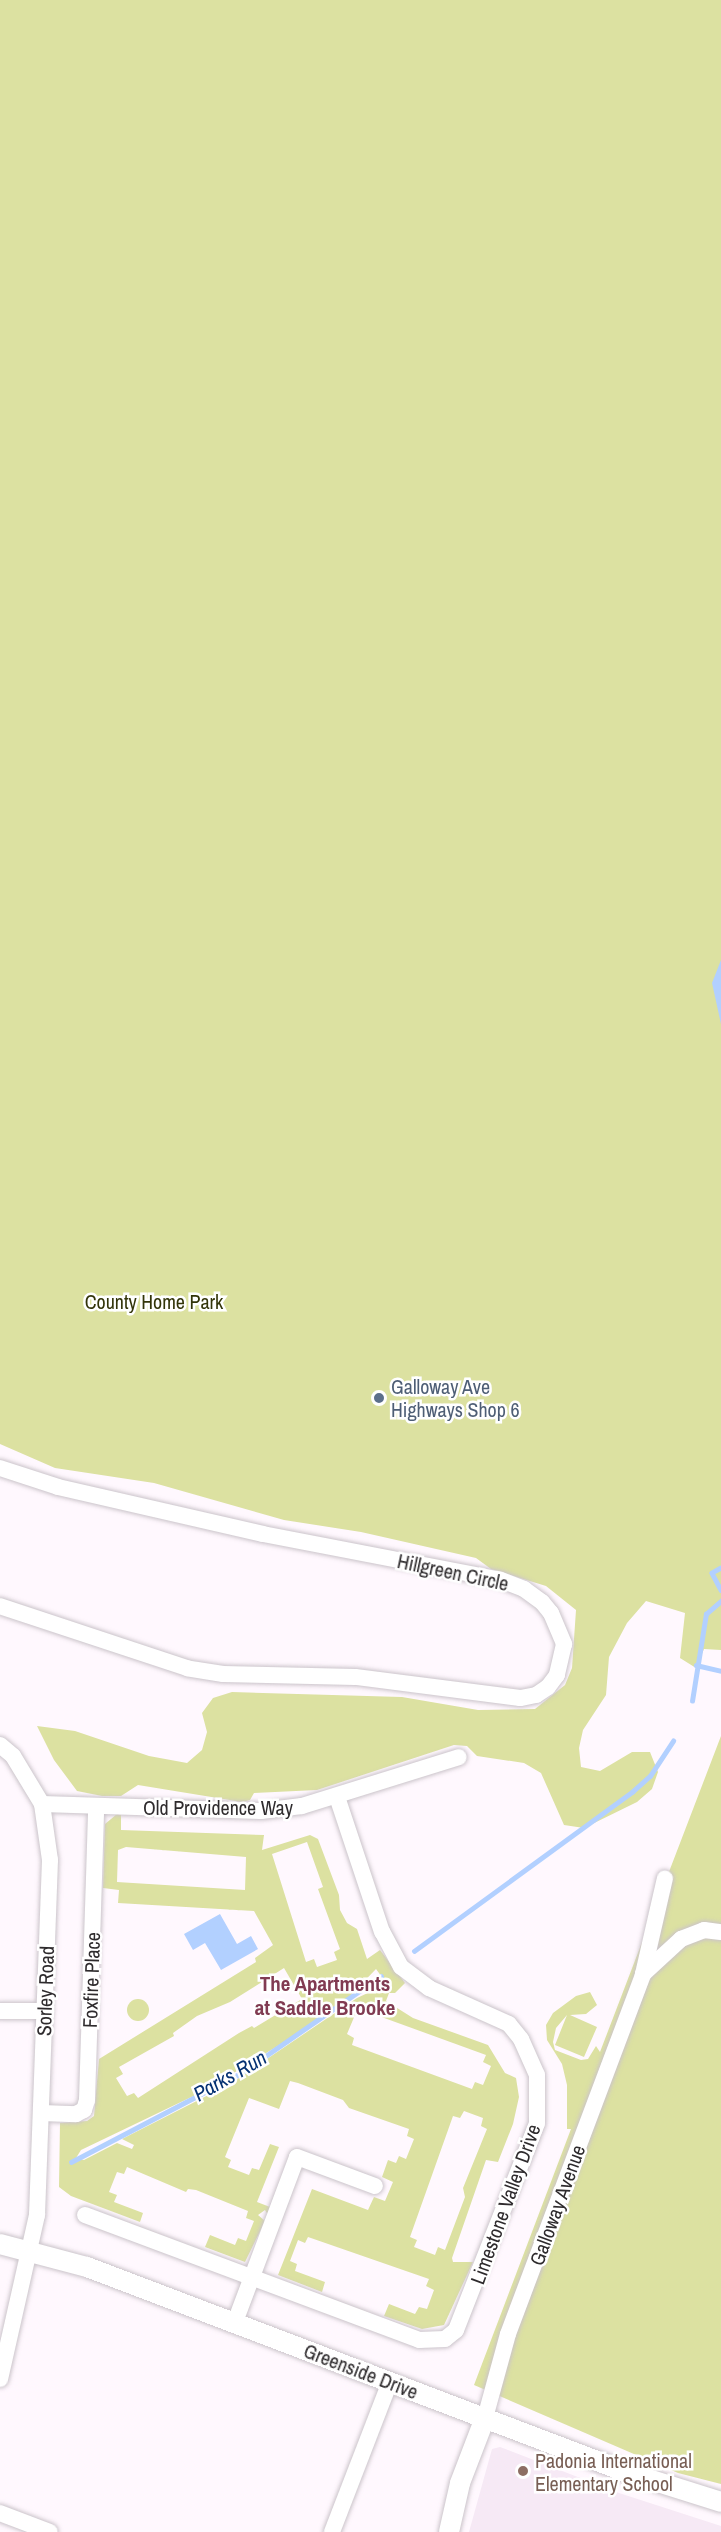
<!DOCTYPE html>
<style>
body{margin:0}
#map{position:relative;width:721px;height:2532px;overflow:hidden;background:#fff8fe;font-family:"Archivo Narrow",sans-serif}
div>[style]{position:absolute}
.built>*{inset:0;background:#f6e9f5}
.green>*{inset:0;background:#dce1a1}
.round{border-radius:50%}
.water>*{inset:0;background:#b2d0ff}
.stream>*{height:4.5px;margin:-2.25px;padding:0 2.25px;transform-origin:2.25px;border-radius:2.25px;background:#b2d0ff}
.roads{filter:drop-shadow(0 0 2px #cbc4ca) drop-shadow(0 0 2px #cbc4ca)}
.minor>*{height:16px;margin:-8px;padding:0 8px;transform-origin:8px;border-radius:8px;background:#fff}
.tertiary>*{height:20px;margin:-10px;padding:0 10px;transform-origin:10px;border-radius:10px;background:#fff}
.dots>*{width:16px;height:16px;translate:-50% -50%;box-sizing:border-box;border:3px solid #fff;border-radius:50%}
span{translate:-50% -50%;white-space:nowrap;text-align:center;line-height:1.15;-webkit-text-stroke:5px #fff;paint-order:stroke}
.park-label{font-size:20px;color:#323409}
.service-label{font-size:20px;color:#4e5e75}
.left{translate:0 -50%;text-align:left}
.street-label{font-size:20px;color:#2e2b2d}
.education-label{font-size:20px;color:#785e54}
.neighbourhood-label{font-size:21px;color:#813b52;font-weight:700}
.water-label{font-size:21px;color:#053172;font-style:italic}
</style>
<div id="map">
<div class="built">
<div style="clip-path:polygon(500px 2447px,619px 2493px,721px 2526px,721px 2532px,469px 2532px,492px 2449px)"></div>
</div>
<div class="green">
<div style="clip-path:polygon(0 0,721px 0,721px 1650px,704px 1649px,696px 1668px,680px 1658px,685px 1613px,646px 1601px,627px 1623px,609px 1657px,606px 1695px,583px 1730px,579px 1748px,581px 1767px,600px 1771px,632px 1752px,650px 1752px,658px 1772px,652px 1789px,637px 1802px,584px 1828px,564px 1825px,541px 1773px,524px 1763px,477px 1756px,467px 1746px,454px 1745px,317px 1790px,254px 1793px,250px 1800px,242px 1802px,138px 1785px,121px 1796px,102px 1796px,77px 1791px,54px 1760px,37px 1726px,75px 1731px,149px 1756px,187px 1763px,202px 1750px,207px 1732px,202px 1713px,213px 1698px,232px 1692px,402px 1697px,478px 1710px,535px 1709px,565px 1685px,572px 1668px,576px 1610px,546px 1586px,491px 1569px,476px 1558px,361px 1532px,284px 1520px,154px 1483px,55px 1468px,0 1444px)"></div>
<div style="clip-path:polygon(721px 1736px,721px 2484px,678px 2473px,474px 2385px,571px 2129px,567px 2129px,567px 2085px,562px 2064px,547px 2040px,546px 2025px,553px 2013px,576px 1996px,590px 1992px,597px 2005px,586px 2014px,570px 2015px,597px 2027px,584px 2057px,555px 2045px,567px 2015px,556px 2028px,553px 2042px,555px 2050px,581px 2060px,588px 2059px,596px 2046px,600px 2052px)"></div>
<div style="clip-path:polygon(evenodd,117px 1814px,121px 1815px,121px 1830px,264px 1835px,262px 1850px,310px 1835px,318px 1839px,339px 1895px,340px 1910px,347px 1923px,357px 1929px,367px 1959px,380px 1950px,405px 1983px,395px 1993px,389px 1993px,386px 2001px,413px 2018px,488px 2045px,505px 2073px,516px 2078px,519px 2097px,513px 2124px,498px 2162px,486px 2160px,452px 2258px,453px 2262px,473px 2262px,444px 2325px,422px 2329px,384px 2316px,389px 2304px,415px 2314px,419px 2307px,427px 2309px,434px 2290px,426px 2286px,429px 2279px,308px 2237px,305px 2243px,298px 2240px,290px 2261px,297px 2264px,295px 2271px,325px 2282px,322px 2292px,278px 2275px,312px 2189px,368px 2210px,374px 2197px,385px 2201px,393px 2182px,382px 2177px,388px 2160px,396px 2163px,399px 2156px,406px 2159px,414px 2139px,407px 2136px,409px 2129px,349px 2108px,343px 2100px,298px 2083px,290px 2081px,279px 2109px,249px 2098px,225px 2157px,231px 2160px,228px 2167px,249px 2175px,252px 2168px,259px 2170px,270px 2144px,279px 2147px,257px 2202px,270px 2207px,268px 2215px,265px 2210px,258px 2215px,265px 2221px,245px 2262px,205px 2247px,210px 2235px,235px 2245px,238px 2238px,246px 2241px,254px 2221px,246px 2218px,248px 2211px,196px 2190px,188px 2189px,186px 2192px,127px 2167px,124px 2174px,117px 2172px,109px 2192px,117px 2195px,114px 2202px,143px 2213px,140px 2222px,71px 2196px,59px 2187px,60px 2123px,87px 2121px,94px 2116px,99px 2059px,256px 1962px,255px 1958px,273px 1945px,254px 1911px,118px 1903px,119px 1890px,103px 1888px,105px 1824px,117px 1814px,307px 1842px,323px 1887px,318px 1889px,340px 1949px,334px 1952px,337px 1960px,317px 1967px,314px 1959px,306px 1962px,272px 1854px,307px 1842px,117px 1814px,126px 1847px,246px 1857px,245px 1890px,117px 1882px,118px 1850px,126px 1847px,117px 1814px,284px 1968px,302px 1999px,254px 2028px,252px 2026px,239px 2033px,138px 2098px,134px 2093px,127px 2096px,116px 2078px,123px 2074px,119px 2067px,174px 2036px,173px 2033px,197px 2016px,230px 2002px,284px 1968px,117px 1814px,376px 1969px,387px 1984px,357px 1998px,230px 2084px,122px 2139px,134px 2145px,132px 2149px,117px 2143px,84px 2160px,76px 2158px,81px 2150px,206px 2090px,302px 2031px,346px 2000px,376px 1969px,117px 1814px,365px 2011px,486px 2055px,483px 2062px,491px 2066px,483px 2085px,475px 2082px,472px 2089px,352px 2045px,354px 2038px,347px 2034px,355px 2015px,362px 2017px,365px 2011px,117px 1814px,464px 2111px,483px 2118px,481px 2126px,487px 2129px,463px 2188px,465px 2197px,445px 2250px,438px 2247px,435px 2255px,414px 2247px,417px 2240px,410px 2237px,453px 2116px,460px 2118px,464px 2111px)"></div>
<div class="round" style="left:127px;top:1999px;width:22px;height:22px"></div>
</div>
<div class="water">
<div style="clip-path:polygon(721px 960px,721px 1024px,712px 983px)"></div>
<div style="clip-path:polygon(220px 1914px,237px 1944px,251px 1936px,258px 1949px,221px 1970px,205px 1943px,193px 1950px,184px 1934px)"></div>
</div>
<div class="stream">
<div style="left:721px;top:1568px;width:10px;rotate:151deg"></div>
<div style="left:712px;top:1573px;width:19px;rotate:62deg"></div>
<div style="left:696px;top:1665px;width:26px;rotate:13deg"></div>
<div style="left:692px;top:1701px;width:88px;rotate:-80.9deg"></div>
<div style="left:706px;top:1614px;width:20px;rotate:-41deg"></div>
<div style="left:414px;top:1951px;width:270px;rotate:-36.1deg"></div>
<div style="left:632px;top:1792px;width:24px;rotate:-42deg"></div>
<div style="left:650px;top:1776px;width:42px;rotate:-56.7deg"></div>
<div style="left:71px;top:2162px;width:192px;rotate:-27.6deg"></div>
<div style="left:241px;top:2073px;width:170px;rotate:-34.7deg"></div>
</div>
<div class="roads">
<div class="minor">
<div style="left:0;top:1468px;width:61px;rotate:18.1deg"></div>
<div style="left:58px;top:1487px;width:210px;rotate:12.9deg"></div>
<div style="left:263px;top:1534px;width:242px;rotate:10.9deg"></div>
<div style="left:501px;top:1580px;width:25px;rotate:21deg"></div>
<div style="left:524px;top:1589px;width:22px;rotate:36deg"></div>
<div style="left:542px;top:1602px;width:14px;rotate:51deg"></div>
<div style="left:551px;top:1613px;width:34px;rotate:67deg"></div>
<div style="left:564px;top:1644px;width:32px;rotate:103deg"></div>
<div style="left:557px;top:1675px;width:15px;rotate:127deg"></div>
<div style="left:548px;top:1687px;width:14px;rotate:146deg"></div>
<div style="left:536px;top:1695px;width:16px;rotate:169deg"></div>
<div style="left:520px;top:1698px;width:166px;rotate:-172.7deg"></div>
<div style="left:355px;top:1677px;width:132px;rotate:-178.7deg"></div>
<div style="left:223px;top:1674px;width:36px;rotate:-171deg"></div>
<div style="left:187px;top:1668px;width:197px;rotate:-161.7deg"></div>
<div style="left:0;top:1745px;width:17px;rotate:40deg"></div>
<div style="left:13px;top:1756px;width:56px;rotate:58.9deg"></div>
<div style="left:42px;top:1804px;width:57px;rotate:81.9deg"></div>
<div style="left:50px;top:1860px;width:355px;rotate:92.1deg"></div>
<div style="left:37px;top:2215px;width:168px;rotate:102.7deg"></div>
<div style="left:42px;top:1804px;width:219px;rotate:1.8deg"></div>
<div style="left:261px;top:1811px;width:41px;rotate:-7deg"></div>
<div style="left:302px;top:1806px;width:164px;rotate:-17.3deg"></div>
<div style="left:643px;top:1974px;width:52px;rotate:-42.6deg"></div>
<div style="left:681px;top:1939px;width:25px;rotate:-21deg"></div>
<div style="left:704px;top:1930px;width:17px;rotate:7deg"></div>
<div style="left:0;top:2011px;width:45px"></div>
<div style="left:42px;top:2113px;width:34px;rotate:2deg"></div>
<div style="left:76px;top:2114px;width:9px;rotate:-27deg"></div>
<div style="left:84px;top:2110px;width:10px;rotate:-73deg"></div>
<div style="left:87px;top:2100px;width:294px;rotate:-88.2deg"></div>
<div style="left:85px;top:2215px;width:357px;rotate:20.5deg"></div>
<div style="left:419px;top:2340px;width:26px;rotate:-2deg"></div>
<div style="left:445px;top:2339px;width:14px;rotate:-39deg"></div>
<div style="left:456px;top:2330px;width:222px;rotate:-68.6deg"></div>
<div style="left:537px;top:2123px;width:48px;rotate:-90deg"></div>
<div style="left:537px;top:2075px;width:39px;rotate:-114deg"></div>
<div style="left:521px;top:2039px;width:19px;rotate:-129deg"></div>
<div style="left:509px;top:2024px;width:88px;rotate:-155.8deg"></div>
<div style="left:429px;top:1988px;width:35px;rotate:-143deg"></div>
<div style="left:401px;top:1967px;width:40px;rotate:-118deg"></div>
<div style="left:382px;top:1932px;width:142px;rotate:-108.4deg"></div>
<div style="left:235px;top:2322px;width:176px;rotate:-69.4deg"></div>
<div style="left:297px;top:2157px;width:83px;rotate:20.4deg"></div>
<div style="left:485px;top:2418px;width:87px;rotate:-74.7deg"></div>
<div style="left:508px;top:2334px;width:384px;rotate:-69.4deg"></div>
<div style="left:643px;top:1974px;width:98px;rotate:-77.1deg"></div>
<div style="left:0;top:2513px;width:53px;rotate:20.8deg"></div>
<div style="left:332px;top:2532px;width:161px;rotate:-68.9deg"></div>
</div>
<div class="tertiary">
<div style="left:0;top:2244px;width:90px;rotate:14.8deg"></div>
<div style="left:87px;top:2267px;width:577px;rotate:20.82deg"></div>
<div style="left:626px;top:2472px;width:100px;rotate:17.5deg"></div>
<div style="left:449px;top:2532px;width:50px;rotate:-77.3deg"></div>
<div style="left:460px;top:2483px;width:70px;rotate:-69deg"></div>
</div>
</div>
<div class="dots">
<div style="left:379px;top:1398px;background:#5c6f8a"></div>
<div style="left:523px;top:2471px;background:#8d6e63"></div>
</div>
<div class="park-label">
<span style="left:154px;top:1301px">County Home Park</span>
</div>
<div class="service-label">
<span class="left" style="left:391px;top:1398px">Galloway Ave<br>Highways Shop 6</span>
</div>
<div class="street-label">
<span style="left:453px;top:1572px;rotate:12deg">Hillgreen Circle</span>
<span style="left:218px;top:1807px">Old Providence Way</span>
<span style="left:91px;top:1980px;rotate:-88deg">Foxfire Place</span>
<span style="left:45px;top:1991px;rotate:-88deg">Sorley Road</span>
<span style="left:505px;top:2204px;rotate:-70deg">Limestone Valley Drive</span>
<span style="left:557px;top:2205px;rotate:-70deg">Galloway Avenue</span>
<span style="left:361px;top:2371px;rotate:21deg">Greenside Drive</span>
</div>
<div class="education-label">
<span class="left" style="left:535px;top:2472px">Padonia International<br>Elementary School</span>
</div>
<div class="neighbourhood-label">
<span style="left:325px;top:1996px">The Apartments<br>at Saddle Brooke</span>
</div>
<div class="water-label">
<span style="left:230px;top:2076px;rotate:-30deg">Parks Run</span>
</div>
</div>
